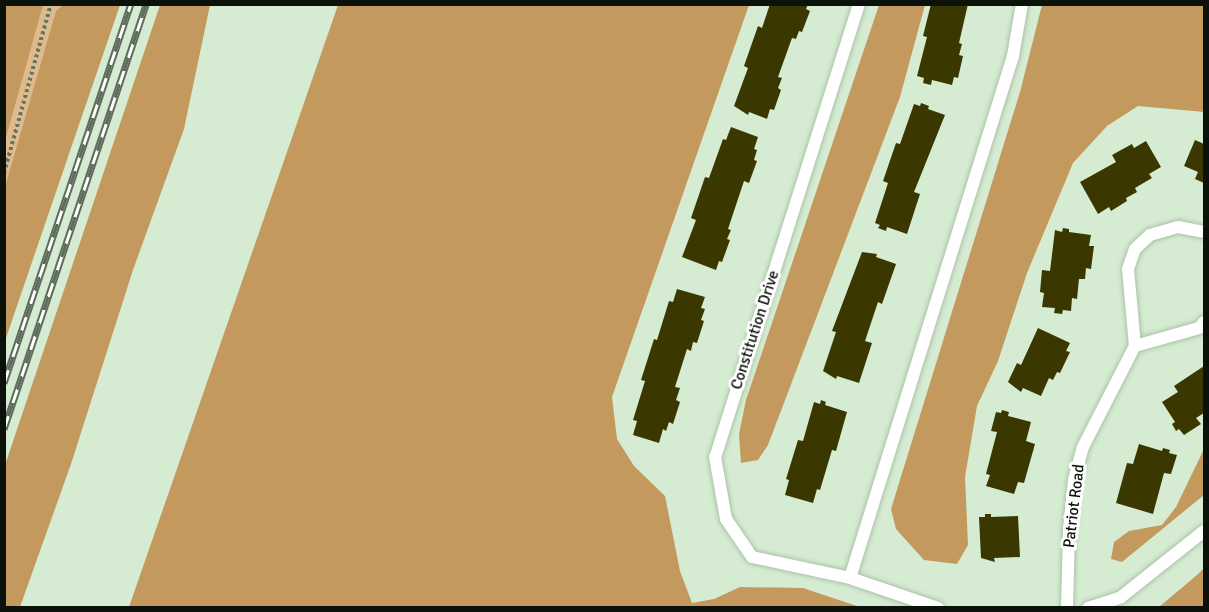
<!DOCTYPE html>
<style>
body{margin:0}
#map{position:relative;width:1209px;height:612px;overflow:hidden;background:#d5ecd2;font-family:Signika,sans-serif}
div>[style]{position:absolute}
.green>*{inset:0;background:#debb8d}
.forest>*{inset:0;background:#c4995e}
.building>*{inset:0;background:#3a3800}
.path>*{height:4px;margin-top:-2px;transform-origin:0;background:repeating-linear-gradient(90deg,#667464 0 3px,transparent 0 6px)}
.roads{filter:drop-shadow(0 0 2px #acc2a9) drop-shadow(0 0 2px #acc2a9)}
.service>*{height:12px;margin:-6px;padding:0 6px;transform-origin:6px;border-radius:6px;background:#fff}
.rail>*{height:7px;margin-top:-3.5px;transform-origin:0;background:repeating-linear-gradient(90deg,#fff 0 14px,#5e6c5c 0 28px);box-sizing:border-box;border-block:2px solid #5e6c5c}
span{translate:-50% -50%;white-space:nowrap;text-align:center;line-height:1.15;-webkit-text-stroke:6px #fff;paint-order:stroke}
.street-label{font-size:16px;color:#0a1209}
.frame{position:absolute;inset:0;border:6px solid #0a1209;pointer-events:none}
</style>
<div id="map">
<div class="green">
<div style="clip-path:polygon(5px 5px,92px 5px,5px 278px)"></div>
</div>
<div class="forest">
<div style="clip-path:polygon(5px 4px,43px 5px,5px 141px,4px 5px)"></div>
<div style="clip-path:polygon(63px 5px,120px 5px,5px 341px,5px 187px,56px 11px)"></div>
<div style="clip-path:polygon(160px 5px,210px 5px,184px 129px,133px 270px,71px 464px,20px 607px,5px 607px,5px 465px)"></div>
<div style="clip-path:polygon(338px 5px,749px 5px,612px 397px,617px 439px,634px 466px,665px 496px,680px 571px,692px 603px,714px 599px,740px 587px,803px 588px,860px 607px,129px 607px)"></div>
<div style="clip-path:polygon(879px 5px,925px 5px,900px 97px,768px 445px,758px 460px,741px 463px,739px 434px,746px 400px)"></div>
<div style="clip-path:polygon(1042px 5px,1204px 5px,1204px 112px,1138px 106px,1107px 126px,1073px 163px,1027px 273px,998px 361px,977px 406px,965px 477px,968px 545px,957px 564px,924px 560px,896px 529px,891px 509px,1020px 92px)"></div>
<div style="clip-path:polygon(1204px 449px,1204px 495px,1122px 562px,1111px 559px,1114px 542px,1129px 531px,1162px 525px,1176px 507px)"></div>
<div style="clip-path:polygon(1204px 568px,1204px 607px,1159px 607px,1197px 575px)"></div>
</div>
<div class="building">
<div style="clip-path:polygon(770px 4px,808px 4px,806px 9px,810px 11px,802px 32px,799px 31px,796px 39px,792px 38px,778px 77px,782px 78px,778px 88px,781px 90px,774px 110px,770px 109px,767px 119px,749px 112px,748px 115px,734px 106px,748px 68px,744px 66px,758px 26px,762px 28px)"></div>
<div style="clip-path:polygon(931px 4px,968px 4px,959px 43px,962px 44px,959px 55px,963px 56px,958px 78px,954px 77px,952px 85px,932px 80px,931px 85px,923px 83px,924px 78px,917px 76px,927px 37px,923px 36px)"></div>
<div style="clip-path:polygon(921px 103px,929px 106px,928px 109px,945px 115px,914px 192px,920px 194px,907px 234px,887px 227px,886px 231px,878px 228px,880px 225px,875px 223px,888px 183px,883px 181px,896px 143px,900px 144px,914px 104px,920px 106px)"></div>
<div style="clip-path:polygon(731px 127px,758px 137px,754px 149px,757px 150px,754px 160px,757px 161px,749px 183px,744px 181px,728px 229px,731px 230px,727px 239px,730px 240px,722px 262px,719px 261px,716px 270px,682px 257px,696px 220px,691px 218px,705px 177px,709px 178px,723px 139px,726px 140px)"></div>
<div style="clip-path:polygon(1195px 140px,1204px 144px,1204px 183px,1195px 179px,1198px 172px,1184px 166px)"></div>
<div style="clip-path:polygon(1146px 141px,1161px 167px,1149px 174px,1152px 178px,1135px 188px,1137px 192px,1126px 198px,1127px 201px,1111px 211px,1109px 207px,1098px 214px,1080px 182px,1116px 162px,1112px 155px,1132px 144px,1134px 148px)"></div>
<div style="clip-path:polygon(1063px 228px,1069px 229px,1069px 232px,1091px 235px,1089px 246px,1094px 246px,1091px 269px,1086px 268px,1085px 279px,1079px 279px,1077px 299px,1072px 298px,1071px 311px,1063px 310px,1062px 314px,1054px 313px,1055px 308px,1042px 307px,1044px 293px,1040px 292px,1042px 270px,1050px 271px,1055px 230px,1062px 232px)"></div>
<div style="clip-path:polygon(862px 252px,877px 254px,876px 257px,896px 264px,882px 304px,878px 302px,865px 341px,872px 343px,859px 383px,837px 376px,836px 379px,823px 371px,836px 332px,832px 331px)"></div>
<div style="clip-path:polygon(677px 289px,705px 297px,701px 308px,705px 309px,701px 320px,704px 321px,697px 343px,693px 342px,691px 351px,687px 349px,675px 387px,680px 388px,676px 400px,680px 402px,673px 424px,669px 422px,666px 431px,663px 429px,659px 443px,633px 435px,637px 421px,633px 420px,645px 381px,641px 380px,654px 339px,657px 340px,669px 301px,673px 302px)"></div>
<div style="clip-path:polygon(1038px 328px,1070px 343px,1066px 351px,1070px 352px,1060px 373px,1057px 372px,1053px 380px,1049px 378px,1041px 396px,1023px 388px,1021px 392px,1008px 382px,1017px 363px,1021px 365px)"></div>
<div style="clip-path:polygon(1204px 366px,1204px 413px,1196px 418px,1201px 424px,1184px 435px,1179px 429px,1176px 431px,1172px 424px,1175px 422px,1162px 402px,1178px 392px,1174px 386px)"></div>
<div style="clip-path:polygon(821px 400px,826px 402px,825px 405px,847px 412px,836px 451px,832px 450px,820px 490px,817px 489px,813px 503px,785px 495px,789px 480px,786px 479px,798px 440px,803px 441px,814px 402px,820px 404px)"></div>
<div style="clip-path:polygon(1002px 410px,1009px 412px,1008px 416px,1031px 422px,1026px 441px,1035px 444px,1024px 483px,1018px 482px,1014px 494px,986px 486px,990px 475px,986px 474px,997px 432px,991px 431px,996px 412px,1001px 413px)"></div>
<div style="clip-path:polygon(1139px 444px,1162px 451px,1163px 448px,1170px 450px,1169px 453px,1177px 455px,1171px 474px,1164px 473px,1153px 514px,1116px 503px,1127px 463px,1133px 464px)"></div>
<div style="clip-path:polygon(985px 514px,991px 514px,991px 517px,1018px 516px,1020px 557px,994px 558px,995px 562px,981px 558px,979px 517px,985px 517px)"></div>
</div>
<div class="path">
<div style="left:4px;top:173px;width:175px;rotate:-74.5deg"></div>
</div>
<div class="roads">
<div class="service">
<div style="left:859px;top:4px;width:475px;rotate:107.6deg"></div>
<div style="left:715px;top:457px;width:63px;rotate:79.9deg"></div>
<div style="left:726px;top:519px;width:46px;rotate:55.6deg"></div>
<div style="left:752px;top:557px;width:100px;rotate:12.1deg"></div>
<div style="left:850px;top:578px;width:93px;rotate:18.8deg"></div>
<div style="left:1135px;top:346px;width:66px;rotate:-15.7deg"></div>
<div style="left:1199px;top:328px;width:8px;rotate:-50deg"></div>
<div style="left:850px;top:578px;width:547px;rotate:-72.66deg"></div>
<div style="left:1013px;top:56px;width:53px;rotate:-80.2deg"></div>
<div style="left:1067px;top:608px;width:79px;rotate:-88.5deg"></div>
<div style="left:1069px;top:529px;width:49px;rotate:-84.2deg"></div>
<div style="left:1074px;top:480px;width:34px;rotate:-75deg"></div>
<div style="left:1083px;top:447px;width:114px;rotate:-62.8deg"></div>
<div style="left:1135px;top:346px;width:77px;rotate:-95.2deg"></div>
<div style="left:1128px;top:269px;width:21px;rotate:-71deg"></div>
<div style="left:1135px;top:249px;width:21px;rotate:-43deg"></div>
<div style="left:1150px;top:235px;width:29px;rotate:-16deg"></div>
<div style="left:1178px;top:227px;width:26px;rotate:11deg"></div>
<div style="left:1088px;top:608px;width:35px;rotate:-18deg"></div>
<div style="left:1121px;top:597px;width:106px;rotate:-38.5deg"></div>
</div>
</div>
<div class="rail">
<div style="left:4px;top:383px;width:400px;rotate:-71.5deg"></div>
<div style="left:4px;top:429px;width:448px;rotate:-71.5deg"></div>
</div>
<div class="street-label">
<span style="left:755px;top:330px;rotate:-72deg">Constitution Drive</span>
<span style="left:1074px;top:506px;rotate:-83deg">Patriot Road</span>
</div>
<div class="frame"></div>
</div>
